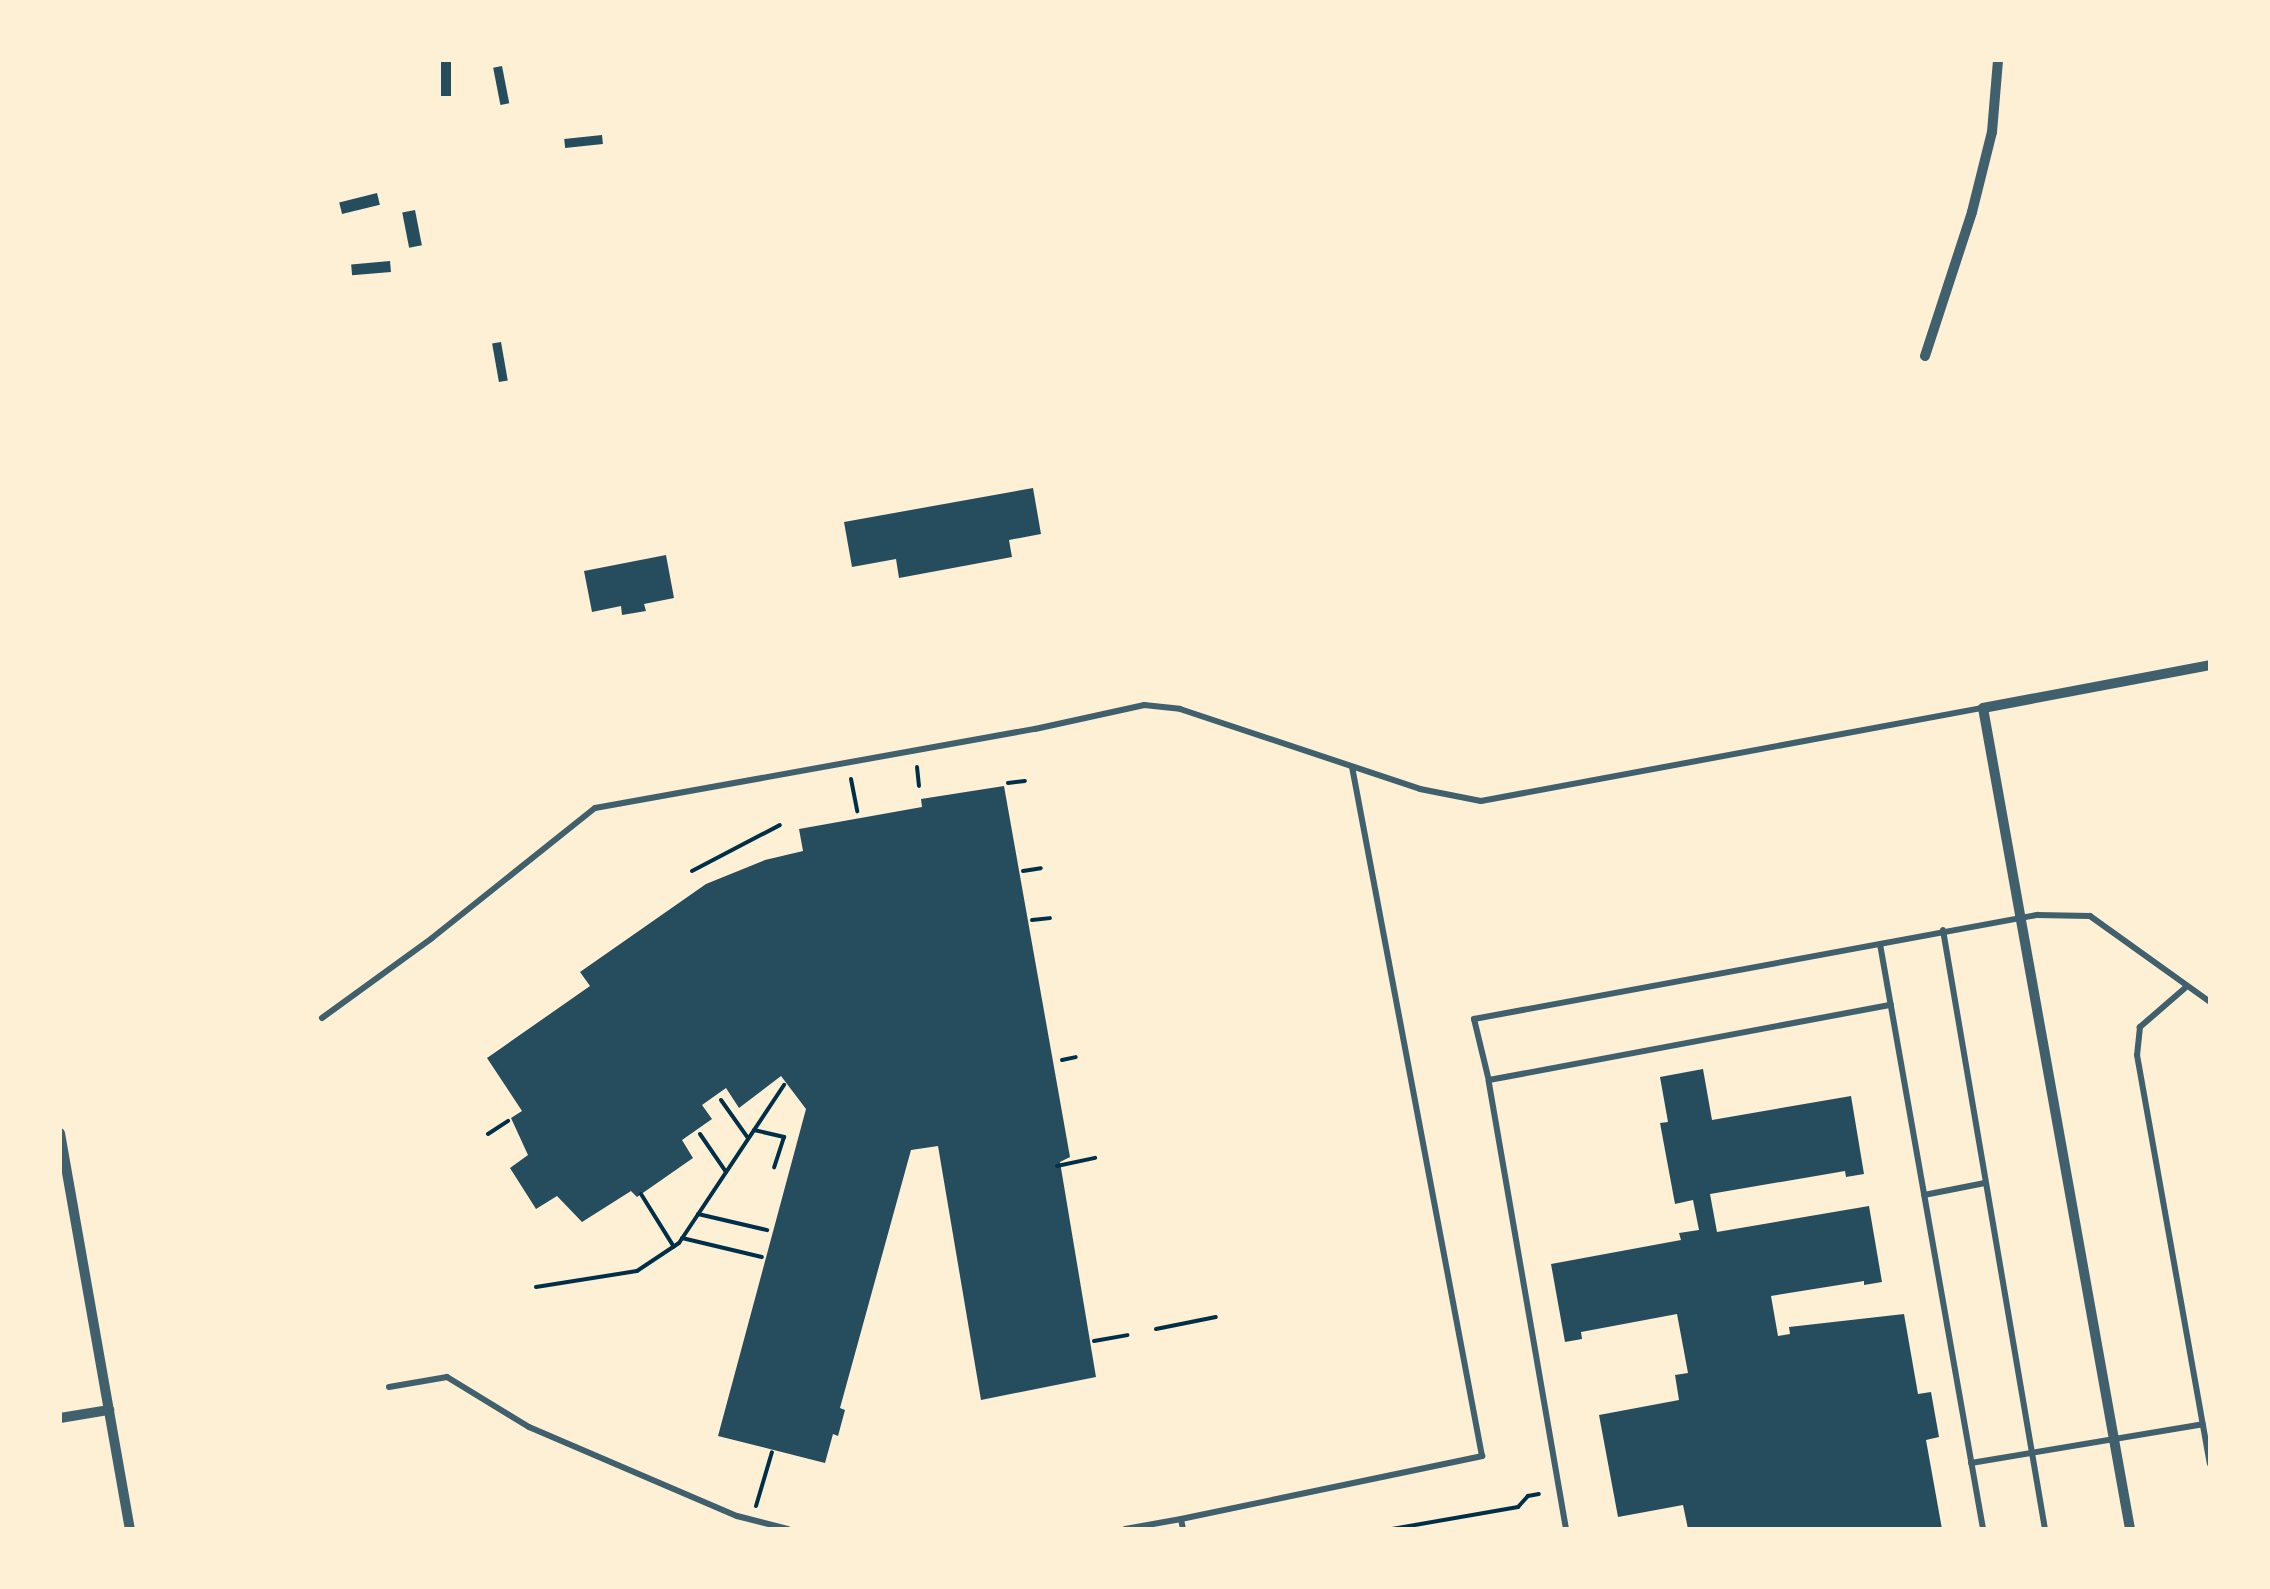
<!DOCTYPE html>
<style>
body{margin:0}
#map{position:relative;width:2270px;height:1589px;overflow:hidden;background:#fdf0d5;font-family:"Fira Sans Condensed",sans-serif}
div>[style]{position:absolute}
.building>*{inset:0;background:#264d5e;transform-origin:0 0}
.path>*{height:4px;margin:-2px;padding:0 2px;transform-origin:2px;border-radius:2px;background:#003049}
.service>*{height:6px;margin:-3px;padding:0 3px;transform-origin:3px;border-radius:3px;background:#3f606c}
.minor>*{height:10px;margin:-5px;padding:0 5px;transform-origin:5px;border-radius:5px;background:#3f606c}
span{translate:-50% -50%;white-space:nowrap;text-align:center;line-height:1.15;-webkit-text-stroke:8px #fdf0d5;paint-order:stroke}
.frame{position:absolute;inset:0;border:62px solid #fdf0d5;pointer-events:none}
</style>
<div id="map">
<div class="building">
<div style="left:441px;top:60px;width:10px;height:36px"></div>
<div style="left:502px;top:66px;width:38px;height:9px;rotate:79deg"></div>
<div style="left:602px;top:135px;width:9px;height:38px;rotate:84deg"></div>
<div style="left:377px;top:193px;width:12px;height:39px;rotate:76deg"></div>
<div style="left:415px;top:210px;width:36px;height:13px;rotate:79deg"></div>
<div style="left:390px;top:261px;width:11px;height:39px;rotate:85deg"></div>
<div style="left:501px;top:342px;width:39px;height:9px;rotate:80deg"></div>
<div style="clip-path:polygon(1033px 488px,1041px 534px,1009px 540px,1012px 557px,899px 578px,896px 559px,852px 567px,844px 522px)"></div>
<div style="clip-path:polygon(666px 555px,674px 598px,644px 604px,646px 611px,622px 615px,621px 606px,592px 612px,584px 571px)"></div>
<div style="clip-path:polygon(1004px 786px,1070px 1157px,1060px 1162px,1096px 1377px,981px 1400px,938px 1146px,911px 1150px,840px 1408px,845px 1410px,838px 1436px,833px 1434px,825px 1463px,718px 1436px,806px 1109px,781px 1076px,739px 1108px,726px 1088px,702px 1105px,712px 1119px,682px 1140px,693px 1158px,637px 1197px,631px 1191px,582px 1222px,557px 1196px,536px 1209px,510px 1168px,528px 1155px,511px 1118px,522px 1111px,487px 1058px,590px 986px,580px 972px,706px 884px,765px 860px,803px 851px,799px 829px,922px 807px,921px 799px)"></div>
<div style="clip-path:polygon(1703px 1069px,1712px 1120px,1851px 1096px,1864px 1174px,1846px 1177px,1845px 1171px,1710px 1194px,1717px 1232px,1869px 1206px,1882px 1282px,1864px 1285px,1864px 1281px,1771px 1296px,1778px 1336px,1790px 1334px,1789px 1327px,1904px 1314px,1918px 1394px,1931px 1392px,1939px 1437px,1926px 1440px,1942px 1529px,1688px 1529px,1683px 1505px,1618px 1517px,1599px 1415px,1679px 1400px,1675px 1375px,1688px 1373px,1677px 1314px,1581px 1332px,1582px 1339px,1565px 1342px,1551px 1264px,1681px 1240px,1679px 1233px,1699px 1230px,1693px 1200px,1675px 1204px,1660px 1123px,1668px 1122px,1660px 1077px)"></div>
</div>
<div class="path">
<div style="left:917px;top:767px;width:19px;rotate:84deg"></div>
<div style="left:851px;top:779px;width:33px;rotate:79deg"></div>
<div style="left:1008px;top:783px;width:17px;rotate:-7deg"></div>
<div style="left:692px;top:871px;width:99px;rotate:-27.6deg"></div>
<div style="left:1023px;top:871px;width:18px;rotate:-9deg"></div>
<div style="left:1032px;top:920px;width:18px;rotate:-6deg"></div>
<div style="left:1062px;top:1060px;width:14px;rotate:-12deg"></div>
<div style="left:721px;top:1100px;width:47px;rotate:54.6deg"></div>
<div style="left:754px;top:1130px;width:31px;rotate:13deg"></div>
<div style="left:784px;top:1137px;width:32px;rotate:108deg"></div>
<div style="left:488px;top:1134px;width:24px;rotate:-33deg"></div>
<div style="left:700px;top:1134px;width:46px;rotate:55.6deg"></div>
<div style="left:1057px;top:1166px;width:39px;rotate:-12deg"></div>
<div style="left:641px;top:1194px;width:62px;rotate:58.1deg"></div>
<div style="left:698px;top:1214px;width:71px;rotate:13.1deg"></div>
<div style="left:682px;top:1238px;width:82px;rotate:13.4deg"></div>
<div style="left:536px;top:1287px;width:102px;rotate:-9deg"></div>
<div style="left:637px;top:1271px;width:50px;rotate:-33.7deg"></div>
<div style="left:679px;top:1243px;width:190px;rotate:-56.4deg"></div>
<div style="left:1156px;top:1329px;width:61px;rotate:-11.3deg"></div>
<div style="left:1094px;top:1341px;width:34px;rotate:-10deg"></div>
<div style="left:756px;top:1506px;width:56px;rotate:-73.5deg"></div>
<div style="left:1329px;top:1529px;width:22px"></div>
<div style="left:1392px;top:1529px;width:128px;rotate:-9.9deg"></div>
<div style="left:1518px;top:1507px;width:15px;rotate:-48deg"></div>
<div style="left:1528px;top:1496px;width:11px;rotate:-10deg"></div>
</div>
<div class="service">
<div style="left:1943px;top:930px;width:608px;rotate:80.34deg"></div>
<div style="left:1880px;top:944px;width:594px;rotate:80.01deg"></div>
<div style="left:2185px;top:988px;width:60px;rotate:139.1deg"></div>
<div style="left:2140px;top:1027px;width:28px;rotate:96deg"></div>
<div style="left:2137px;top:1055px;width:415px;rotate:79.9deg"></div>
<div style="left:322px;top:1018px;width:136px;rotate:-36deg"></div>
<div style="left:432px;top:938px;width:208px;rotate:-38.6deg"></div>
<div style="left:595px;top:808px;width:447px;rotate:-10.2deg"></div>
<div style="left:1035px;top:729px;width:112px;rotate:-12.4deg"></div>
<div style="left:1144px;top:705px;width:36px;rotate:6deg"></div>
<div style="left:1180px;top:709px;width:253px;rotate:18.4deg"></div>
<div style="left:1420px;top:789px;width:62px;rotate:11.1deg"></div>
<div style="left:1481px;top:801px;width:510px;rotate:-10.52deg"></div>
<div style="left:1489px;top:1080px;width:409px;rotate:-10.6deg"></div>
<div style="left:1924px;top:1195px;width:62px;rotate:-11.1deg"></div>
<div style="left:389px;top:1387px;width:59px;rotate:-9.8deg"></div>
<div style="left:447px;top:1377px;width:96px;rotate:31.4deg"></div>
<div style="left:529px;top:1427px;width:226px;rotate:23.2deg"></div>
<div style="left:737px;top:1516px;width:53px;rotate:14.3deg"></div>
<div style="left:1971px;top:1463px;width:235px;rotate:-9.5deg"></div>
<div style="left:1181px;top:1519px;width:308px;rotate:-11.8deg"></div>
<div style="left:1482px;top:1456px;width:701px;rotate:-100.68deg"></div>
<div style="left:1125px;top:1529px;width:57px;rotate:-10.1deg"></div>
<div style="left:1181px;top:1519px;width:10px;rotate:79deg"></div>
<div style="left:1566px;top:1529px;width:455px;rotate:-99.8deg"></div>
<div style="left:1489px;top:1081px;width:64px;rotate:-103.6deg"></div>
<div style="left:1474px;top:1019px;width:573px;rotate:-10.47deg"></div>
<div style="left:2037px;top:915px;width:53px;rotate:1.1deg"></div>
<div style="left:2090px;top:916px;width:148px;rotate:35.6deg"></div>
</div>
<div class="minor">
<div style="left:1925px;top:356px;width:151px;rotate:-71.9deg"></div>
<div style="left:1972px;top:212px;width:82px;rotate:-76deg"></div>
<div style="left:1992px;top:132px;width:72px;rotate:-85.2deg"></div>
<div style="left:60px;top:1133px;width:402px;rotate:80deg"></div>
<div style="left:60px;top:1418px;width:50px;rotate:-9.3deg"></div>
<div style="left:2130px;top:1529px;width:834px;rotate:-100.15deg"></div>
<div style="left:1983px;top:708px;width:231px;rotate:-10.7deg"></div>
</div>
<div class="frame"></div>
</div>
